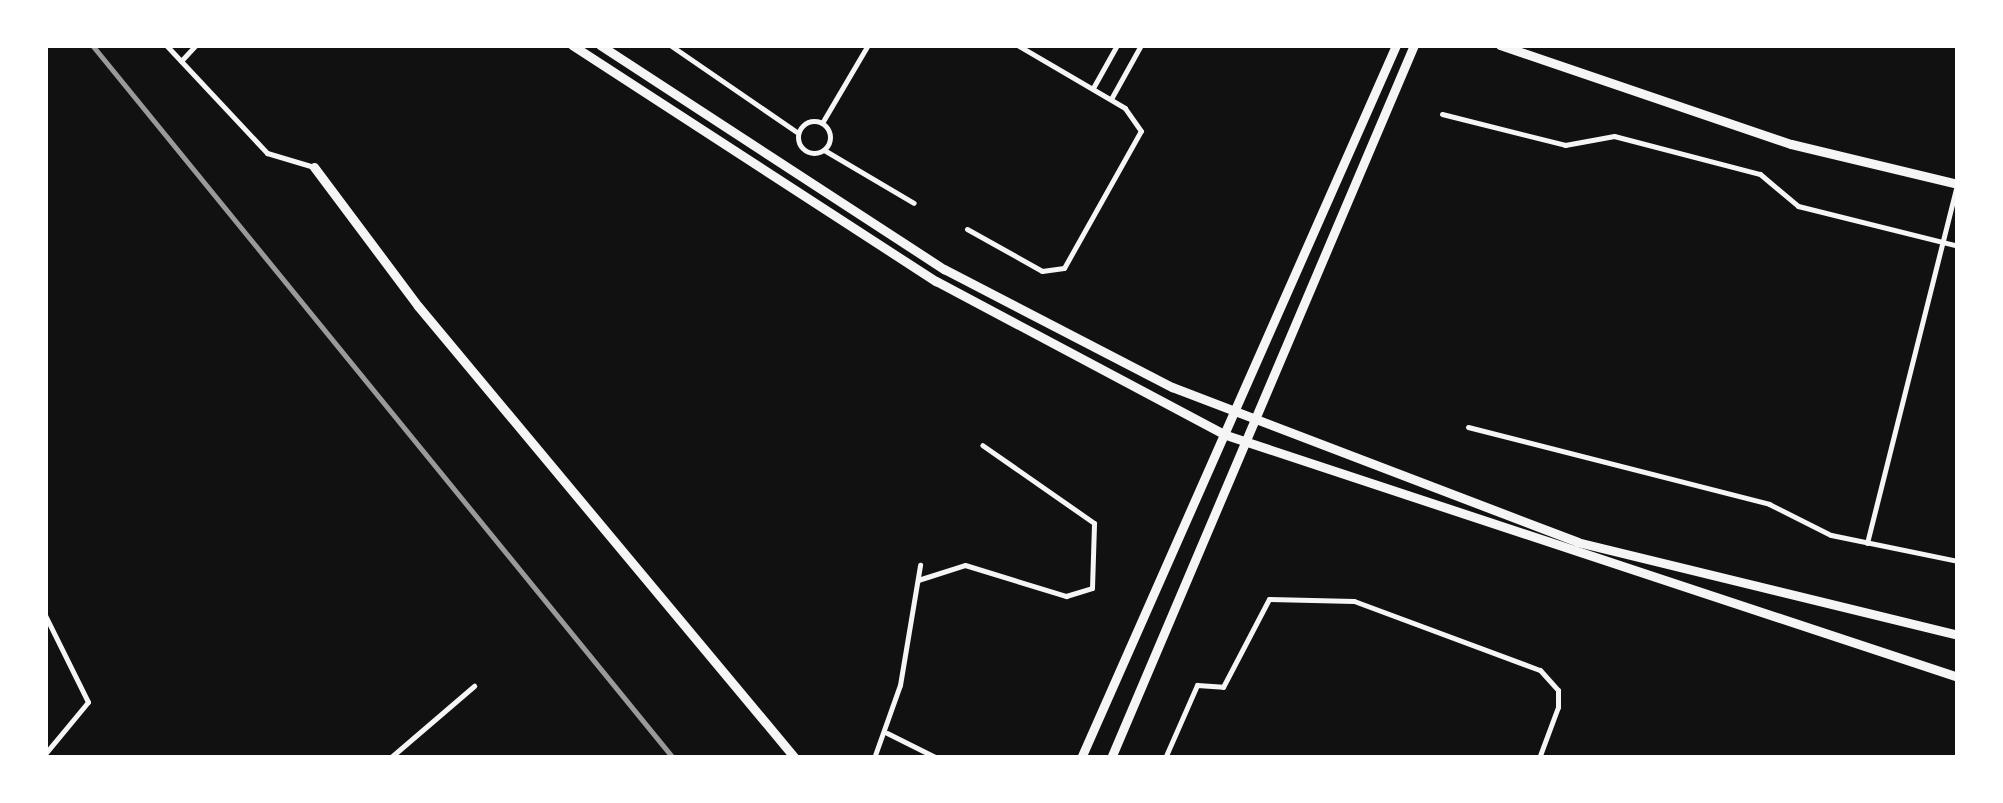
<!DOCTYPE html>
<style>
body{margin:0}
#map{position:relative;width:2003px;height:803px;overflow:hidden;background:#111;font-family:"Playfair Display",serif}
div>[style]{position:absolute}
.service>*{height:5px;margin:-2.5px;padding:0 2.5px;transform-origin:2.5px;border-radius:2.5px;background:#f5f5f5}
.service>.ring{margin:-2.5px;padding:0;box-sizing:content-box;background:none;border:5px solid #f5f5f5;border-radius:50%}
.minor>*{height:9px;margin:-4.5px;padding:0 4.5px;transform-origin:4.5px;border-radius:4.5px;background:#f5f5f5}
.rail>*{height:5px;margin:-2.5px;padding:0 2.5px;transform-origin:2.5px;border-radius:2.5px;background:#9a9a9a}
span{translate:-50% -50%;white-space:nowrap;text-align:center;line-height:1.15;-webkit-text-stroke:10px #fff;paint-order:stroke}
.frame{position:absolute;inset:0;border:48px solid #fff;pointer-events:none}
</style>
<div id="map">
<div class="service">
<div style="left:166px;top:45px;width:148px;rotate:46.9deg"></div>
<div style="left:267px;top:153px;width:49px;rotate:16.6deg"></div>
<div style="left:670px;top:45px;width:155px;rotate:34.5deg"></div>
<div style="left:181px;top:61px;width:22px;rotate:-47deg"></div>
<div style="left:1093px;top:88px;width:49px;rotate:-60.8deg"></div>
<div style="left:1111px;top:99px;width:62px;rotate:-60.9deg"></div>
<div style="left:1442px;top:114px;width:127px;rotate:14.1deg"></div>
<div style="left:1565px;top:145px;width:50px;rotate:-10.4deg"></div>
<div style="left:1614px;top:136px;width:151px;rotate:14.6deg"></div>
<div style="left:1760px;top:174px;width:50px;rotate:40.1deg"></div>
<div style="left:1798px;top:206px;width:165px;rotate:14deg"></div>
<div class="ring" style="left:798px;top:121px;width:27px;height:27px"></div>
<div style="left:822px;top:123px;width:91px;rotate:-59.5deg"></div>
<div style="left:824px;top:150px;width:104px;rotate:30.5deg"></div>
<div style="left:967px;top:229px;width:86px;rotate:29.2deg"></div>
<div style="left:1042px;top:271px;width:22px;rotate:-8deg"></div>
<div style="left:1064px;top:268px;width:157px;rotate:-60.7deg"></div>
<div style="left:1141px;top:131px;width:28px;rotate:-125deg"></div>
<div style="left:1125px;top:108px;width:125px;rotate:-149.7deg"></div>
<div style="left:1468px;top:427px;width:311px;rotate:14.3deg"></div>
<div style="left:1769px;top:504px;width:69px;rotate:26.6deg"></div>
<div style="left:1831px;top:535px;width:130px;rotate:11.6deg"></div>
<div style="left:1867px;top:543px;width:370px;rotate:-75.9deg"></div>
<div style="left:918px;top:580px;width:49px;rotate:-17.7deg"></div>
<div style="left:965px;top:565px;width:106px;rotate:17.1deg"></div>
<div style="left:1066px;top:596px;width:27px;rotate:-17deg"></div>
<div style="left:1092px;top:588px;width:65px;rotate:-88.2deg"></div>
<div style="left:1094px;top:523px;width:136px;rotate:-145.1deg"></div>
<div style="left:45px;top:615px;width:97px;rotate:63.7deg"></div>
<div style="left:88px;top:702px;width:67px;rotate:129.6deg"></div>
<div style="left:887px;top:733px;width:56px;rotate:26.6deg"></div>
<div style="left:390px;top:758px;width:111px;rotate:-40.6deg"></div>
<div style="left:874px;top:758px;width:77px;rotate:-70.4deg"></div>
<div style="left:900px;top:685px;width:122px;rotate:-80.5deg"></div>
<div style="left:1165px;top:758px;width:80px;rotate:-66.3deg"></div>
<div style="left:1197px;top:685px;width:26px;rotate:4deg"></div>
<div style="left:1223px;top:687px;width:99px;rotate:-62.4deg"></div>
<div style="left:1269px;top:599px;width:85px;rotate:1.3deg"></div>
<div style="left:1354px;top:601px;width:198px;rotate:20.4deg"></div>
<div style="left:1540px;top:670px;width:27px;rotate:48deg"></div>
<div style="left:1558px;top:690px;width:17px;rotate:90deg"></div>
<div style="left:1558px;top:707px;width:54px;rotate:110.4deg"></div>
</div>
<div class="minor">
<div style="left:572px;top:45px;width:434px;rotate:33deg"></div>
<div style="left:936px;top:281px;width:328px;rotate:28deg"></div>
<div style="left:1226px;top:435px;width:771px;rotate:18.29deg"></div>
<div style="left:600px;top:45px;width:411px;rotate:33.1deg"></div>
<div style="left:944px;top:269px;width:257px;rotate:27.4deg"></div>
<div style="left:1172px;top:387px;width:434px;rotate:20.9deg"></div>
<div style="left:1577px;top:542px;width:392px;rotate:13.7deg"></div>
<div style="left:1500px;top:45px;width:307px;rotate:18.8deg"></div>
<div style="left:1791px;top:144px;width:172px;rotate:13.5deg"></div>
<div style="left:314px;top:167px;width:174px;rotate:53.2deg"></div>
<div style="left:418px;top:306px;width:589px;rotate:50.17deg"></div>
<div style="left:1081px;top:758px;width:779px;rotate:-66.16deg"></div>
<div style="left:1111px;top:758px;width:775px;rotate:-66.98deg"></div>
</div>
<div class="rail">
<div style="left:92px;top:45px;width:920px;rotate:50.82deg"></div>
</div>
<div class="frame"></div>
</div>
